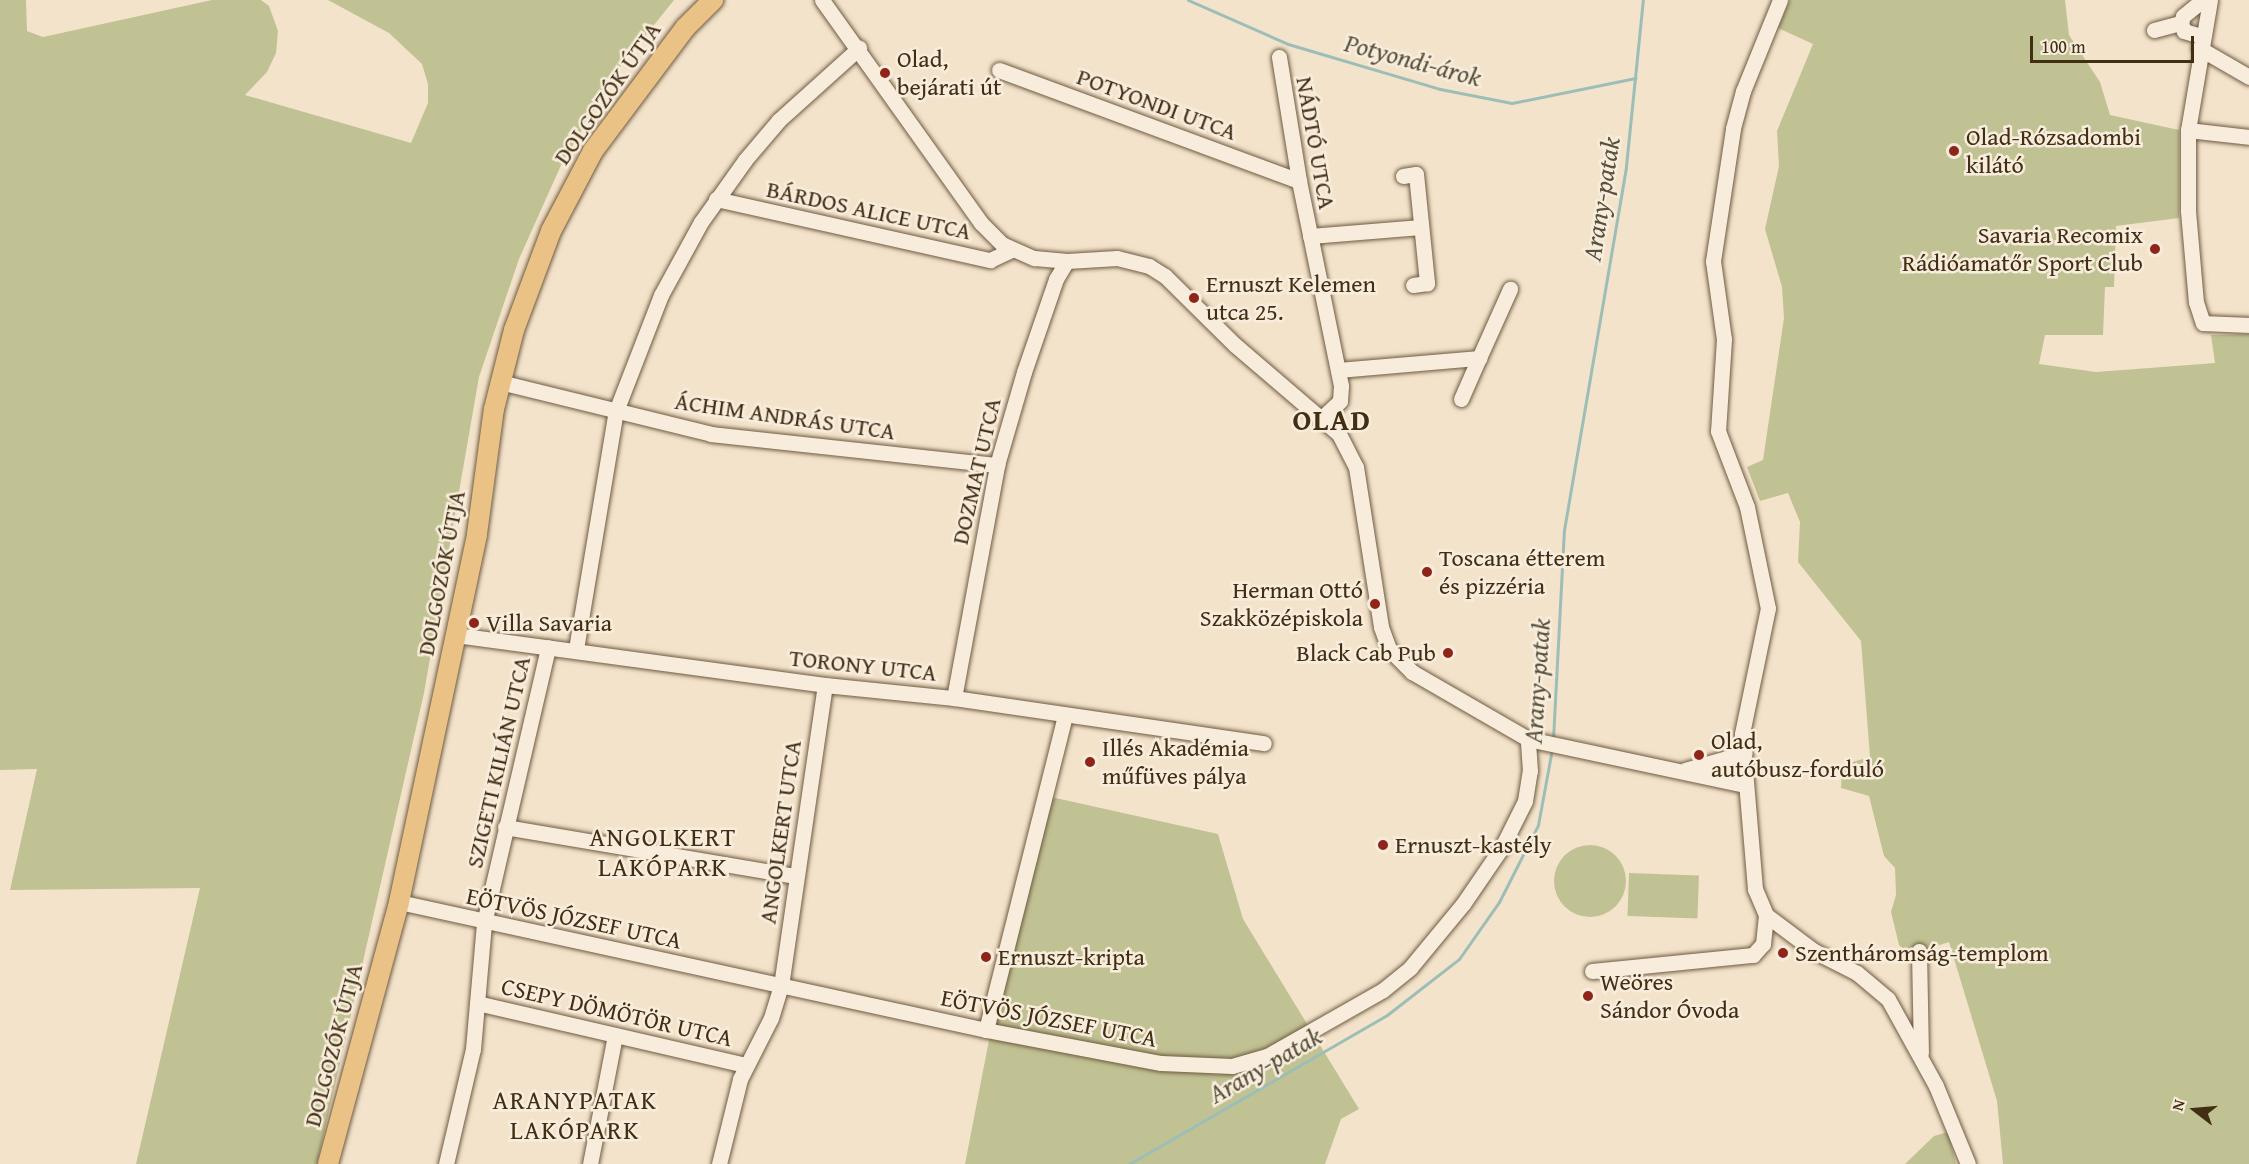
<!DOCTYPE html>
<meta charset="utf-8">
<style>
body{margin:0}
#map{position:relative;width:2249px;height:1164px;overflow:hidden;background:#f4e3cb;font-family:"Gentium Book Plus",serif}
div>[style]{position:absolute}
.green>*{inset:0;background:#c1c293;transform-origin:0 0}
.round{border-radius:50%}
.stream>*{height:3px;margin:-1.5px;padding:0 1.5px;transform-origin:1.5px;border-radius:1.5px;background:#9cbeb7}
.roads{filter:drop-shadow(0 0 2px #6e5b41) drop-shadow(0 0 2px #6e5b41)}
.minor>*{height:15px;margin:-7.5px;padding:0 7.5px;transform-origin:7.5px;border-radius:7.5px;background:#f8eddd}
.major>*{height:20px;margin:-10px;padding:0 10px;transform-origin:10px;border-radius:10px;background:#eac286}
.dots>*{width:16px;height:16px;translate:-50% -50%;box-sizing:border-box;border:3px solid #f8eddd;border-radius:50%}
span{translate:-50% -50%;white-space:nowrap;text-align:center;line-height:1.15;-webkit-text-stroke:5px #f8eddd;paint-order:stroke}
.poi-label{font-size:24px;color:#422e13}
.left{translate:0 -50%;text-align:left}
.right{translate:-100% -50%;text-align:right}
.street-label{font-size:24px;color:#422e13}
.water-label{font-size:26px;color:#58523c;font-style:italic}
.neighbourhood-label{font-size:26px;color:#422e13;letter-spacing:1.5px}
.district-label{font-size:30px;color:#422e13;font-weight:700;letter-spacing:1.5px}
.north{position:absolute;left:2165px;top:1080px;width:60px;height:60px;-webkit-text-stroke:4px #f8eddd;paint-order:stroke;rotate:286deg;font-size:16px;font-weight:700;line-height:24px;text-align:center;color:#422e13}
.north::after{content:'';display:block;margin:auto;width:21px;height:27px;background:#422e13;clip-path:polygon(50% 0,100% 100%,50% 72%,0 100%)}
.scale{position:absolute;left:2030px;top:36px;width:164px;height:27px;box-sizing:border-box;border:3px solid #422e13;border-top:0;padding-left:8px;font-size:18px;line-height:21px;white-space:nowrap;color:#422e13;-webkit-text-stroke:4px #f8eddd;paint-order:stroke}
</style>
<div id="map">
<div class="green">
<div style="clip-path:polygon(0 0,26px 0,27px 31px,43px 37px,212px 0,261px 0,269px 6px,278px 31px,276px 53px,267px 72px,245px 95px,411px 143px,428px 103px,428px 84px,422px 64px,389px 33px,328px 0,674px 0,618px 70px,562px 163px,519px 259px,479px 377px,424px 693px,317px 1164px,136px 1164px,200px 888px,10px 890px,37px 769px,0 770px)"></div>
<div style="clip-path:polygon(1790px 0,2065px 0,2069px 35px,2100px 82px,2110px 115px,2179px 130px,2179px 218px,2116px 226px,2114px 287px,2105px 287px,2103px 335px,2045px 335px,2039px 364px,2096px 372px,2215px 363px,2211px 335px,2249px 334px,2249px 1164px,2003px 1164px,1997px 1101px,1949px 942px,1909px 955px,1899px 945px,1891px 912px,1896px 895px,1895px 868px,1884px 856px,1869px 796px,1841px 788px,1842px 765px,1870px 757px,1861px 641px,1798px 562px,1800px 522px,1788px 493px,1760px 501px,1747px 467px,1763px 460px,1784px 318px,1782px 287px,1765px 229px,1779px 166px,1777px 131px,1813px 44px,1778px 28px)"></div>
<div style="clip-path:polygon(1051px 797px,1218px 834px,1243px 919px,1359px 1109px,1341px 1119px,1325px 1164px,965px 1164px,990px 1035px)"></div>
<div class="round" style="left:1554px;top:845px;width:72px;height:72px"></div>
<div style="left:1629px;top:873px;width:70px;height:43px;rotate:2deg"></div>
<div style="clip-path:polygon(1948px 1132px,1956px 1164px,1905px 1164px,1934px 1136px)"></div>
</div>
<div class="stream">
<div style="left:1188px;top:0;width:109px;rotate:23.7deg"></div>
<div style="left:1288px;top:44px;width:159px;rotate:16.5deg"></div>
<div style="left:1440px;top:89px;width:73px;rotate:11deg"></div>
<div style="left:1512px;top:103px;width:126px;rotate:-11.4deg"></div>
<div style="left:1553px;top:739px;width:209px;rotate:-87deg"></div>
<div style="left:1564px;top:530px;width:369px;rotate:-80.3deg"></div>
<div style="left:1626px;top:166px;width:167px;rotate:-84.2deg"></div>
<div style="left:1129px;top:1164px;width:298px;rotate:-30deg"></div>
<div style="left:1387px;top:1015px;width:91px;rotate:-37.9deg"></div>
<div style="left:1459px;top:959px;width:70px;rotate:-54.9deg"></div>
<div style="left:1499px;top:902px;width:86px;rotate:-63.1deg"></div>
<div style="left:1538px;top:825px;width:77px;rotate:-79.6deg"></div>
</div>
<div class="roads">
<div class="minor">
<div style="left:822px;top:0;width:274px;rotate:54.5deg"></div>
<div style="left:981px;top:223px;width:30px;rotate:45deg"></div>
<div style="left:1002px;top:244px;width:35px;rotate:24deg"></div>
<div style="left:1034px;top:258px;width:33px;rotate:5deg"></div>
<div style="left:1067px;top:261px;width:50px;rotate:-3.4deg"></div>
<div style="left:1117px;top:258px;width:33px;rotate:14deg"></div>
<div style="left:1149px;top:266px;width:19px;rotate:32deg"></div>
<div style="left:1165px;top:276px;width:98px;rotate:44.6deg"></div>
<div style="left:1235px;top:345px;width:137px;rotate:40.6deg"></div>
<div style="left:1339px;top:434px;width:37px;rotate:63deg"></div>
<div style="left:1356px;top:467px;width:162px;rotate:81.1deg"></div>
<div style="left:1381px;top:627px;width:23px;rotate:70deg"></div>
<div style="left:1389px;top:649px;width:33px;rotate:45deg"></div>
<div style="left:1412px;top:672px;width:134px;rotate:30deg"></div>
<div style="left:1528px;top:739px;width:221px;rotate:12deg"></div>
<div style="left:1780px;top:0;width:98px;rotate:112.1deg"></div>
<div style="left:1743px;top:91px;width:39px;rotate:105deg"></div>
<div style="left:1733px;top:129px;width:134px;rotate:98.6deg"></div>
<div style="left:1713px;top:261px;width:79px;rotate:82deg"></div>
<div style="left:1724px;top:339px;width:92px;rotate:93.7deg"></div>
<div style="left:1718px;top:431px;width:81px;rotate:69.1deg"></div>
<div style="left:1747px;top:507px;width:103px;rotate:78.3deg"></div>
<div style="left:1768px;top:608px;width:129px;rotate:101.7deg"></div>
<div style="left:1742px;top:734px;width:156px;rotate:85.2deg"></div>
<div style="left:1755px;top:889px;width:28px;rotate:67deg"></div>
<div style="left:1766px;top:915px;width:60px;rotate:36.9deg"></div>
<div style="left:1814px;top:951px;width:48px;rotate:27.1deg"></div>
<div style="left:1857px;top:973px;width:40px;rotate:40deg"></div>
<div style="left:1888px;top:999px;width:99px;rotate:61.1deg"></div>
<div style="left:1936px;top:1086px;width:84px;rotate:67.7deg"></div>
<div style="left:2210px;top:0;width:132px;rotate:99.6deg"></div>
<div style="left:2188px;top:130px;width:81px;rotate:90deg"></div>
<div style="left:2188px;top:211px;width:91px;rotate:85deg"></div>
<div style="left:2196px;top:302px;width:22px;rotate:72deg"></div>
<div style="left:2203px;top:323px;width:46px;rotate:2.5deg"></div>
<div style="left:2154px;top:30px;width:28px;rotate:-15deg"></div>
<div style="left:2201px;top:36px;width:18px;rotate:-164deg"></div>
<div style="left:2184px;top:31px;width:9px;rotate:-111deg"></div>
<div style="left:2181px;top:23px;width:7px;rotate:-74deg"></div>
<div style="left:2183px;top:16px;width:26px;rotate:-39deg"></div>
<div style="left:2199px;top:48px;width:58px;rotate:30.1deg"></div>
<div style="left:1279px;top:57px;width:126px;rotate:80.8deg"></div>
<div style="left:1299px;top:181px;width:209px;rotate:78.4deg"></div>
<div style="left:1341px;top:386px;width:15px;rotate:94deg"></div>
<div style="left:1340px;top:401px;width:22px;rotate:137deg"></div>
<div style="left:999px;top:70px;width:320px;rotate:20.3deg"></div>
<div style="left:2188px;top:130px;width:61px;rotate:6.5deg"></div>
<div style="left:1403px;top:176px;width:13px;rotate:-9deg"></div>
<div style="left:1416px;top:174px;width:110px;rotate:84.2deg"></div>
<div style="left:1427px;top:283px;width:14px;rotate:172deg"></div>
<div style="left:716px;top:199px;width:281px;rotate:12.6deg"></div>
<div style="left:990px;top:260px;width:23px;rotate:-25deg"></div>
<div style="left:1310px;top:236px;width:111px;rotate:-4.6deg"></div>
<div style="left:1338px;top:370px;width:142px;rotate:-4.9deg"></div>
<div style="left:1479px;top:358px;width:76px;rotate:-65.8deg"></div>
<div style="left:500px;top:382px;width:217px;rotate:13.8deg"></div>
<div style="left:711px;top:434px;width:288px;rotate:6.2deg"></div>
<div style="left:1461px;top:399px;width:45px;rotate:-66.3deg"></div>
<div style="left:456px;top:635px;width:372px;rotate:7.7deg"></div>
<div style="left:825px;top:685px;width:130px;rotate:5.8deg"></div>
<div style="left:954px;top:698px;width:313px;rotate:8.3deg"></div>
<div style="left:576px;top:649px;width:241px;rotate:-80.5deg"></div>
<div style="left:616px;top:411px;width:124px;rotate:-68.8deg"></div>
<div style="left:661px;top:295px;width:83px;rotate:-61.3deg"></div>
<div style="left:701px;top:222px;width:76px;rotate:-54.6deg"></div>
<div style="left:745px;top:160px;width:52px;rotate:-49.6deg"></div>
<div style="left:779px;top:120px;width:108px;rotate:-42deg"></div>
<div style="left:954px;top:698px;width:237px;rotate:-79.5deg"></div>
<div style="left:997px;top:465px;width:97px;rotate:-73.8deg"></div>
<div style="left:1024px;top:372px;width:98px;rotate:-71deg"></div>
<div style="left:1056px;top:279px;width:21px;rotate:-59deg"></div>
<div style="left:1685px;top:770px;width:62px;rotate:-15.8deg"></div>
<div style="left:505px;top:827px;width:295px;rotate:9.6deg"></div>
<div style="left:399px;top:902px;width:601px;rotate:12.3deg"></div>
<div style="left:986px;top:1030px;width:178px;rotate:10.7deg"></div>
<div style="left:1161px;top:1063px;width:71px;rotate:2.4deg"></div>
<div style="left:1232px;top:1066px;width:36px;rotate:-16deg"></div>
<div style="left:1267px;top:1056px;width:133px;rotate:-29.6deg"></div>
<div style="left:1383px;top:990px;width:35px;rotate:-39deg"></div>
<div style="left:1410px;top:968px;width:83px;rotate:-50.4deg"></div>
<div style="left:1463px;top:904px;width:69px;rotate:-55.6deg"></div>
<div style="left:1502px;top:847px;width:51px;rotate:-63.4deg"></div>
<div style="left:1525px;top:801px;width:30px;rotate:-81deg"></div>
<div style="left:1530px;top:771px;width:32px;rotate:-94deg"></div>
<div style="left:1919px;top:951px;width:102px;rotate:88.9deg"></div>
<div style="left:1592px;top:971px;width:162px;rotate:-5.7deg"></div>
<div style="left:1753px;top:955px;width:15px;rotate:-48deg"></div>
<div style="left:1763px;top:944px;width:29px;rotate:-84deg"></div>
<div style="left:477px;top:1003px;width:276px;rotate:13deg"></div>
<div style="left:986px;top:1030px;width:325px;rotate:-75.9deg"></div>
<div style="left:446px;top:1164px;width:118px;rotate:-76.8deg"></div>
<div style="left:473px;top:1049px;width:126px;rotate:-85deg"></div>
<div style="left:484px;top:923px;width:283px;rotate:-76.9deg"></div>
<div style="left:590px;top:1164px;width:131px;rotate:-79deg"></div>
<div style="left:719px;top:1164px;width:88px;rotate:-76.1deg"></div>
<div style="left:740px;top:1079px;width:68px;rotate:-63.1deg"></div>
<div style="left:771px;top:1018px;width:34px;rotate:-73deg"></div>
<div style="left:781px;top:986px;width:304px;rotate:-81.7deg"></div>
</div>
<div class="major">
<div style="left:328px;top:1164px;width:271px;rotate:-74.8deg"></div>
<div style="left:399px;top:902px;width:376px;rotate:-78deg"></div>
<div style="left:477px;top:534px;width:126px;rotate:-82.3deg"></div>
<div style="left:494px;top:409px;width:81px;rotate:-75.8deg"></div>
<div style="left:514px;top:330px;width:106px;rotate:-69.5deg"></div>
<div style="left:551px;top:231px;width:90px;rotate:-62.3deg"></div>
<div style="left:593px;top:151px;width:154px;rotate:-53.2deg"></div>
<div style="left:685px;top:28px;width:40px;rotate:-45deg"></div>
</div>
</div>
<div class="dots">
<div style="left:885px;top:73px;background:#8f2418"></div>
<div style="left:1954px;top:151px;background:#8f2418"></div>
<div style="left:2155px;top:249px;background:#8f2418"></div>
<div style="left:1194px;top:298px;background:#8f2418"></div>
<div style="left:1427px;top:572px;background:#8f2418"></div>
<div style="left:1375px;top:604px;background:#8f2418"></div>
<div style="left:474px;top:623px;background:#8f2418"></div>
<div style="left:1448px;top:653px;background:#8f2418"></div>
<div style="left:1699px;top:755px;background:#8f2418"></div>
<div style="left:1090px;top:762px;background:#8f2418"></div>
<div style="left:1383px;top:845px;background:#8f2418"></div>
<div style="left:1783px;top:953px;background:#8f2418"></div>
<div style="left:986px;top:957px;background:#8f2418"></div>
<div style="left:1588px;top:996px;background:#8f2418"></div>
</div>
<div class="poi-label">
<span class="left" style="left:897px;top:73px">Olad,<br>bejárati út</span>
<span class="left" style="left:1966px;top:151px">Olad-Rózsadombi<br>kilátó</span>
<span class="right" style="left:2143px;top:249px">Savaria Recomix<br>Rádióamatőr Sport Club</span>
<span class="left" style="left:1206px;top:298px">Ernuszt Kelemen<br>utca 25.</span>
<span class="left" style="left:1439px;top:572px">Toscana étterem<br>és pizzéria</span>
<span class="right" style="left:1363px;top:604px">Herman Ottó<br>Szakközépiskola</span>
<span class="left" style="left:486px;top:623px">Villa Savaria</span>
<span class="right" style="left:1436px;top:653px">Black Cab Pub</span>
<span class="left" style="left:1711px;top:755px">Olad,<br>autóbusz-forduló</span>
<span class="left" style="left:1102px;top:762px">Illés Akadémia<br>műfüves pálya</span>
<span class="left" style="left:1395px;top:845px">Ernuszt-kastély</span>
<span class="left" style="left:1795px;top:953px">Szentháromság-templom</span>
<span class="left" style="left:998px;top:957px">Ernuszt-kripta</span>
<span class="left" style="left:1600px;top:996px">Weöres<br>Sándor Óvoda</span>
</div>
<div class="street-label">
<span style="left:607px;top:93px;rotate:-55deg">DOLGOZÓK ÚTJA</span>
<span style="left:1157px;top:104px;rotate:20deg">POTYONDI UTCA</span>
<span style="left:1316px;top:143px;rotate:80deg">NÁDTÓ UTCA</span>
<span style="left:869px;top:210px;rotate:12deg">BÁRDOS ALICE UTCA</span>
<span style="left:785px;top:416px;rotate:8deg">ÁCHIM ANDRÁS UTCA</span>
<span style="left:976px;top:471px;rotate:-77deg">DOZMAT UTCA</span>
<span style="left:441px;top:573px;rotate:-79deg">DOLGOZÓK ÚTJA</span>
<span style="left:863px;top:665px;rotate:6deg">TORONY UTCA</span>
<span style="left:498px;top:762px;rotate:-77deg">SZIGETI KILIÁN UTCA</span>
<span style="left:780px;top:832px;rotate:-82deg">ANGOLKERT UTCA</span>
<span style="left:574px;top:918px;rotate:12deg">EÖTVÖS JÓZSEF UTCA</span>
<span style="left:617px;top:1012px;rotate:13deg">CSEPY DÖMÖTÖR UTCA</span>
<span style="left:1049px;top:1018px;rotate:11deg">EÖTVÖS JÓZSEF UTCA</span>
<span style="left:333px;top:1045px;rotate:-75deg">DOLGOZÓK ÚTJA</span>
</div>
<div class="water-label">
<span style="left:1413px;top:60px;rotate:15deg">Potyondi-árok</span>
<span style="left:1601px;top:199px;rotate:-81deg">Arany-patak</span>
<span style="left:1537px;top:681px;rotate:-86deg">Arany-patak</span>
<span style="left:1265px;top:1065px;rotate:-30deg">Arany-patak</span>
</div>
<div class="neighbourhood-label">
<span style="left:663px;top:852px">ANGOLKERT<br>LAKÓPARK</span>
<span style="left:575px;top:1115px">ARANYPATAK<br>LAKÓPARK</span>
</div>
<div class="district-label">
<span style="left:1332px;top:419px">OLAD</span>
</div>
<div class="north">N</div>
<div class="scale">100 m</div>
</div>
